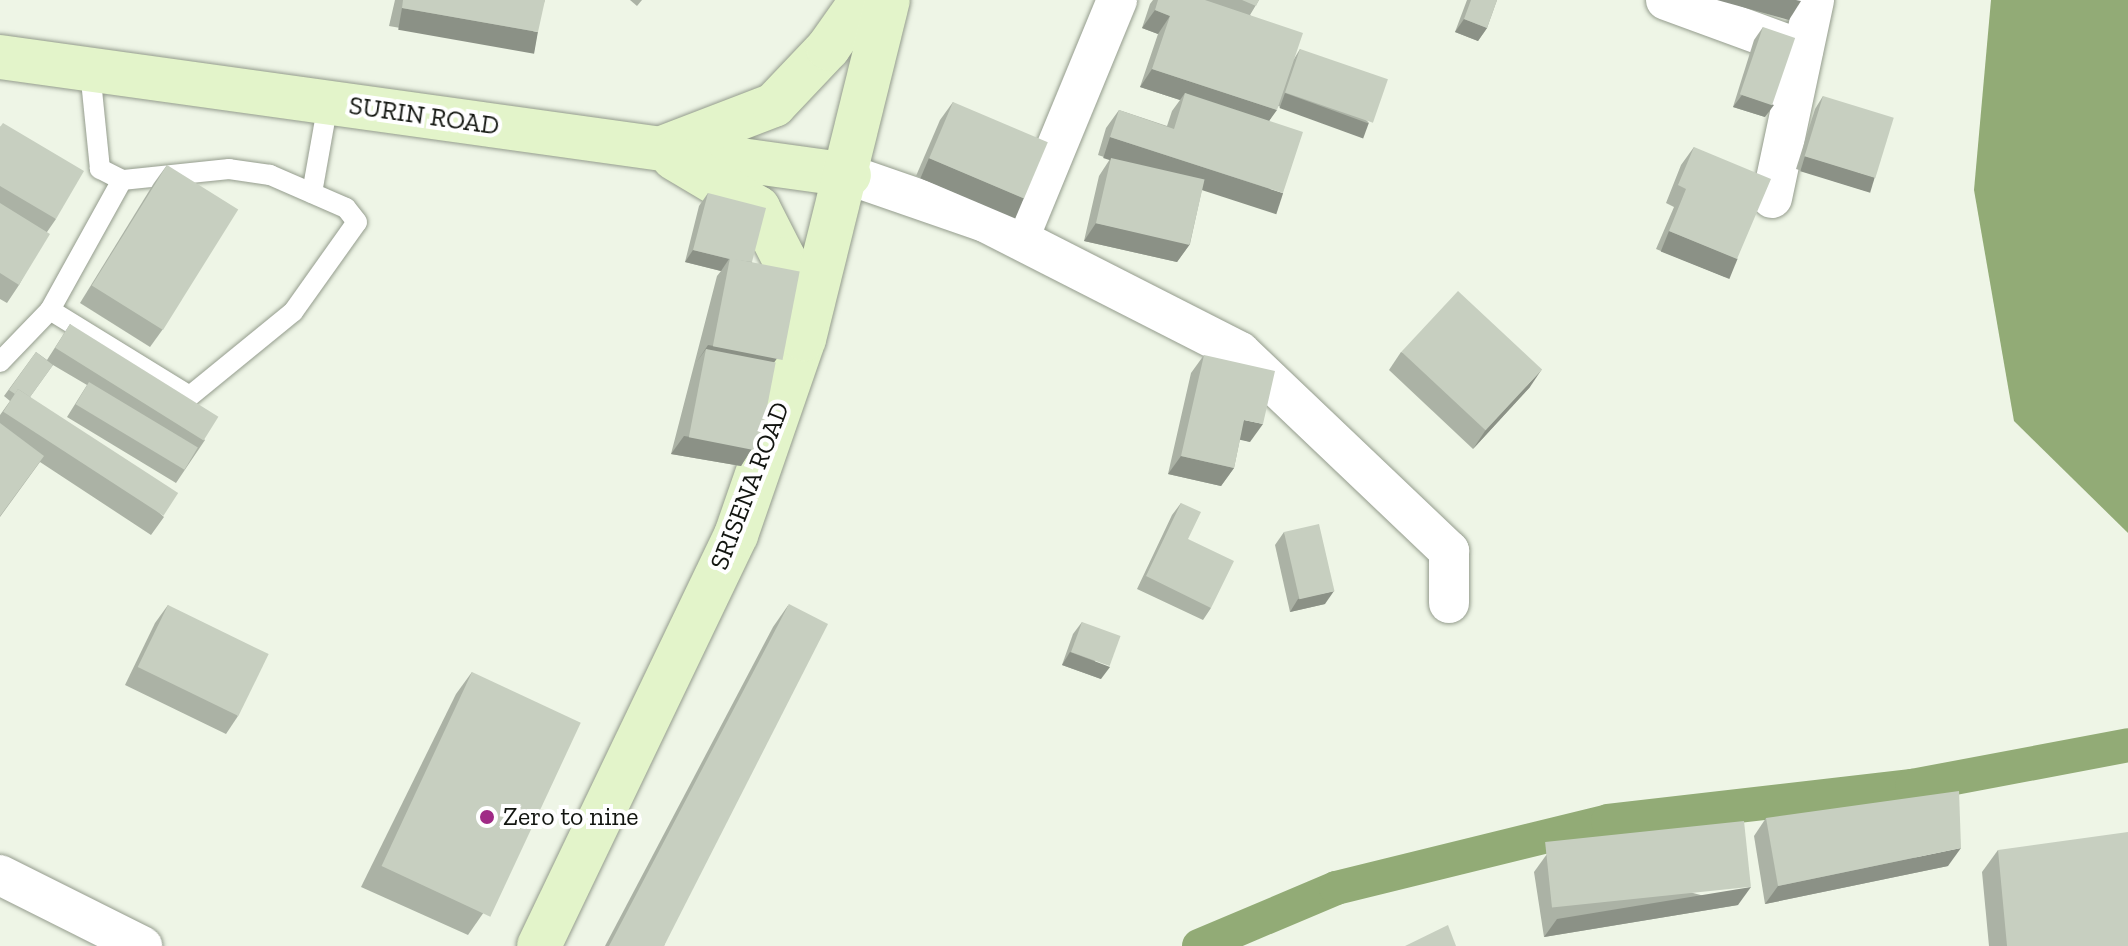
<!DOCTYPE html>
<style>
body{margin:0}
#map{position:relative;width:2128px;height:946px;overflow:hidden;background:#eef5e6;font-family:"Zilla Slab",serif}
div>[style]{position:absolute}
.water>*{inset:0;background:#92ab76}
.canal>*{height:34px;margin:-17px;padding:0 17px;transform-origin:17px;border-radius:17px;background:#92ab76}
.roads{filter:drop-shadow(0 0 2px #949c8d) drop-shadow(0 0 2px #949c8d)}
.lane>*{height:20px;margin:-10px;padding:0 10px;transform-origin:10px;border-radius:10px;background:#fff}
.street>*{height:40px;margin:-20px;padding:0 20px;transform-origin:20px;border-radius:20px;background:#fff}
.secondary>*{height:44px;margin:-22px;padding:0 22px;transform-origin:22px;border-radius:22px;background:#e3f4ca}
.wall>*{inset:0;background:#abb2a5}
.shaded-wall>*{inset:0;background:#8b9186;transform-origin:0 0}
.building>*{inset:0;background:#c7cfc0;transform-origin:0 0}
.dots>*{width:22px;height:22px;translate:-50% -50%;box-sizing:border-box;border:4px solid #fff;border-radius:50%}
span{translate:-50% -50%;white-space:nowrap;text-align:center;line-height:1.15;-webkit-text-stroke:8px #fff;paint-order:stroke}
.street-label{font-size:26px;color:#121510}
.poi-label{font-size:26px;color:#121510}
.left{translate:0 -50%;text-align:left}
</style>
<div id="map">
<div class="water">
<div style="clip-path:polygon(1991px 0,2128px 0,2128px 533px,2014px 421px,1974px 190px)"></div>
</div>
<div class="canal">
<div style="left:1199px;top:946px;width:149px;rotate:-22.9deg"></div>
<div style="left:1336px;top:888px;width:280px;rotate:-13.8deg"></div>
<div style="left:1608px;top:821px;width:306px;rotate:-6.6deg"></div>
<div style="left:1912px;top:786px;width:220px;rotate:-10.7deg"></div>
</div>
<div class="roads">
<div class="lane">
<div style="left:312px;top:193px;width:91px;rotate:-79.9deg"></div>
<div style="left:50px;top:310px;width:149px;rotate:-61deg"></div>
<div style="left:0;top:362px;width:72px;rotate:-46.1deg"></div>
<div style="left:50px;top:310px;width:164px;rotate:31.6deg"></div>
<div style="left:190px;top:396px;width:133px;rotate:-39.2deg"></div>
<div style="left:293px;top:312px;width:110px;rotate:-54.6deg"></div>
<div style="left:357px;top:222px;width:18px;rotate:-128deg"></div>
<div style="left:346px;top:208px;width:83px;rotate:-156.5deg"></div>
<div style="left:270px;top:175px;width:41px;rotate:-171.7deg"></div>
<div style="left:229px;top:169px;width:108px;rotate:174.1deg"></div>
<div style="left:122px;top:180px;width:25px;rotate:-153deg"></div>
<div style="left:100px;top:169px;width:100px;rotate:-95.8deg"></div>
</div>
<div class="street">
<div style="left:1666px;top:0;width:146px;rotate:20.1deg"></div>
<div style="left:849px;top:175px;width:144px;rotate:19.1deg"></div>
<div style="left:985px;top:222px;width:286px;rotate:27deg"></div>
<div style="left:1240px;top:352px;width:289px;rotate:43.6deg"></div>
<div style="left:1449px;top:551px;width:52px;rotate:90deg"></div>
<div style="left:1772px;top:198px;width:202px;rotate:-78deg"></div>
<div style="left:1019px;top:238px;width:257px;rotate:-67.6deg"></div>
<div style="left:0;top:875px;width:159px;rotate:26.6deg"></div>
</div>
<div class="secondary">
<div style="left:0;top:57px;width:857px;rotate:7.91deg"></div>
<div style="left:662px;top:148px;width:120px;rotate:-21deg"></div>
<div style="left:774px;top:105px;width:79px;rotate:-46.5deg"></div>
<div style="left:828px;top:48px;width:59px;rotate:-54.7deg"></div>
<div style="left:674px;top:158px;width:98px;rotate:30.8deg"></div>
<div style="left:758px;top:208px;width:57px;rotate:63deg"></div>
<div style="left:784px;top:259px;width:68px;rotate:76.4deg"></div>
<div style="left:539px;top:946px;width:456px;rotate:-64.4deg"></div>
<div style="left:736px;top:535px;width:207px;rotate:-70.9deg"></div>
<div style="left:804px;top:339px;width:349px;rotate:-76.1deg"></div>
</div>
</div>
<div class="wall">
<div style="clip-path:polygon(395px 0,545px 0,526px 50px,389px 26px)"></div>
<div style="clip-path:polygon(630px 0,642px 0,637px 6px)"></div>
<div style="clip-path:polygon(1153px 0,1259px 0,1250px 15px,1294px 59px,1300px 49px,1369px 123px,1360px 136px,1278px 106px,1269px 121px,1270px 211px,1202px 189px,1190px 244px,1177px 262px,1084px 241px,1099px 176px,1110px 159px,1098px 155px,1106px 128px,1119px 110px,1167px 126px,1172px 111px,1180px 100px,1140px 87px,1158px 34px,1142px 28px,1150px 4px)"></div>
<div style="clip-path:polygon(1467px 0,1497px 0,1487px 28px,1478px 41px,1455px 32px)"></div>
<div style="clip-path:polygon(1763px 27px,1765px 117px,1733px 107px,1754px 40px)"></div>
<div style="clip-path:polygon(1823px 96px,1866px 191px,1796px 169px,1815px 109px)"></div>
<div style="clip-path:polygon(953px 102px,1024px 198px,1012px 216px,916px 176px,940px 120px)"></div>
<div style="clip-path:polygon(0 126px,56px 219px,47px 232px,19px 285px,7px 303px,0 299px)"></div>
<div style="clip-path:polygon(1694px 147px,1737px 259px,1725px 277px,1656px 249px,1674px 207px,1666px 203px,1681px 165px)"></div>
<div style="clip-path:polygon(167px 165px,163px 329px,150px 347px,80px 303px,154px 183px)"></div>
<div style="clip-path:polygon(708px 193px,752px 262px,778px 357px,774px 362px,753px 447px,741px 466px,671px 454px,717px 276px,721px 271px,685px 262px,699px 206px)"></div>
<div style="clip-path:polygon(70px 324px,205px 440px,176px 483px,67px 417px,87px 385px,53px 365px,30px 397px,164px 517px,151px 535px,40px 462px,0 517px,0 415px,10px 401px,4px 396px,36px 352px,47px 360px)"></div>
<div style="clip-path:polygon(1401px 352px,1530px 387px,1473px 449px,1389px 370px)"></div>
<div style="clip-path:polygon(1204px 355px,1250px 442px,1240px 439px,1234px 468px,1221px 486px,1168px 474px,1191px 373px)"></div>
<div style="clip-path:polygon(1181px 503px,1188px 539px,1211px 608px,1203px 620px,1137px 589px,1172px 515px)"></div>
<div style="clip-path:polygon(1284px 532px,1325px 604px,1290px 612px,1275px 545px)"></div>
<div style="clip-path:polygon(789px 604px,664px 946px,605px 946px,773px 627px)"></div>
<div style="clip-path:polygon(168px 605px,238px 716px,226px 734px,125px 685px,155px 623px)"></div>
<div style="clip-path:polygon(1082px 622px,1101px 679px,1062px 665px,1073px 634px)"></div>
<div style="clip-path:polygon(472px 672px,484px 912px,468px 935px,361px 887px,456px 694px)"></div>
<div style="clip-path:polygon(1766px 818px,1948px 866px,1765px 904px,1754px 836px)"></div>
<div style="clip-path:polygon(1998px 850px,2128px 946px,1989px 946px,1982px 872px)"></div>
<div style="clip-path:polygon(1547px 854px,1738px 905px,1544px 937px,1534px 872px)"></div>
</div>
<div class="shaded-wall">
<div style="clip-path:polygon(1717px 0,1796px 0,1801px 1px,1789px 20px)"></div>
<div style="left:402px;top:8px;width:138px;height:22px;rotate:10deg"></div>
<div style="clip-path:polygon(1155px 10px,1170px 16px,1158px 34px,1142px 28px)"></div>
<div style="clip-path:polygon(1464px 19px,1487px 28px,1478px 41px,1455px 32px)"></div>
<div style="clip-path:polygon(1152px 69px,1277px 110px,1264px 128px,1185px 93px,1180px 100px,1140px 87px)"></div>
<div style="left:1285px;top:93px;width:89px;height:16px;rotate:20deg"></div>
<div style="clip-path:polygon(1742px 95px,1774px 105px,1765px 117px,1733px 107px)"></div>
<div style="left:1110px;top:137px;width:182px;height:22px;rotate:18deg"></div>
<div style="left:1805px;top:156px;width:73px;height:16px;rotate:17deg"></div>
<div style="left:929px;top:158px;width:103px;height:22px;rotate:23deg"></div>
<div style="clip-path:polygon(1096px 223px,1190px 244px,1177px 262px,1084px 241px)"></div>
<div style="left:1669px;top:231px;width:74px;height:22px;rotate:22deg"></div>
<div style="clip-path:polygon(693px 250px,729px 259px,721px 271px,685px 262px)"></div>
<div style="clip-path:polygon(708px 345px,778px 357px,765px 375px,706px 349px,696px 363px)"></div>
<div style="clip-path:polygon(1542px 369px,1530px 387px,1473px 449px,1485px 431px)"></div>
<div style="clip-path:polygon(1244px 420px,1263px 424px,1250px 442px,1232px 438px)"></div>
<div style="clip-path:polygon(684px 436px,753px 447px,741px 466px,671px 454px)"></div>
<div style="clip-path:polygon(1181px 456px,1234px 468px,1221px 486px,1168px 474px)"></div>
<div style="clip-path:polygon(1334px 591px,1325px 604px,1290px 612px,1298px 599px)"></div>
<div style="clip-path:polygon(1070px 652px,1110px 667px,1101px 679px,1062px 665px)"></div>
<div style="clip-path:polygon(1961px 848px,1948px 866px,1765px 904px,1778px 886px)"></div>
<div style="clip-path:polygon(1751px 887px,1738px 905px,1544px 937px,1557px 919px)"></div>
</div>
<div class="building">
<div style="clip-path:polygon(403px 0,545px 0,538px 32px,402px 8px)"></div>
<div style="clip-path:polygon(1158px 0,1205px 0,1303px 33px,1277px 110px,1152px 69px,1170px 16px,1155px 10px)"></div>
<div style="clip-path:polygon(1242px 0,1259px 0,1256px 6px)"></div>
<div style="clip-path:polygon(1471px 0,1497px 0,1487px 28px,1464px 19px)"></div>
<div style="left:1763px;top:27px;width:34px;height:71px;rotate:19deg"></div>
<div style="left:1300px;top:49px;width:93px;height:46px;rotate:19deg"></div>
<div style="clip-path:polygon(1185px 93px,1303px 132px,1283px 193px,1110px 137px,1119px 110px,1174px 129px)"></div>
<div style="left:1823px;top:96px;width:74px;height:63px;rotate:17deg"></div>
<div style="left:953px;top:102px;width:103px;height:61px;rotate:23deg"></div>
<div style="clip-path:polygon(3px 123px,84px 171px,56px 219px,0 186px,0 127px)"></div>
<div style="clip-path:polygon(1694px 147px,1771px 179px,1737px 259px,1669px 231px,1686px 189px,1678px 185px)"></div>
<div style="left:1111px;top:158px;width:96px;height:67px;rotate:13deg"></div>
<div style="left:167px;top:165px;width:84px;height:142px;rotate:32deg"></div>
<div style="clip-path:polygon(708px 193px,766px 208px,752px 262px,730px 259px,693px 250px)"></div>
<div style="clip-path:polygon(0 203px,50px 234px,19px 285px,0 273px)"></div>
<div style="left:730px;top:258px;width:71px;height:90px;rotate:11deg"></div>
<div style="left:1458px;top:291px;width:115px;height:83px;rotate:43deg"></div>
<div style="left:70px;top:324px;width:175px;height:28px;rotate:32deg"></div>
<div style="left:706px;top:349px;width:71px;height:90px;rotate:11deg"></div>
<div style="clip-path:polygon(36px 352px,53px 365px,30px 397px,18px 389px,15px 394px,9px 390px)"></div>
<div style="clip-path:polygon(1204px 355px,1275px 371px,1263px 424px,1244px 420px,1234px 468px,1181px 456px)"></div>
<div style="left:89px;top:382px;width:127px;height:26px;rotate:31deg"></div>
<div style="left:18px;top:389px;width:191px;height:27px;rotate:33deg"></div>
<div style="clip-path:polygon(0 423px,44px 456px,0 516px)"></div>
<div style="clip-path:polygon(1181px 503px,1201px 512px,1188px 539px,1234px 561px,1211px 608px,1146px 576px)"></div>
<div style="left:1319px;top:524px;width:69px;height:36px;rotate:77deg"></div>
<div style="clip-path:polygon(789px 604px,828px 624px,664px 946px,609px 946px)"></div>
<div style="left:168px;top:605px;width:112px;height:69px;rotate:26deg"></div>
<div style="left:1082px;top:622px;width:41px;height:32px;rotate:20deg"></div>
<div style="left:472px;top:672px;width:120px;height:214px;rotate:25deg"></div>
<div style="clip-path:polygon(1959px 791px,1961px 848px,1778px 886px,1766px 818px)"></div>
<div style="left:1744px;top:821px;width:66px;height:200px;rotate:84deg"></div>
<div style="clip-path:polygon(2128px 832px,2128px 946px,2007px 946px,1998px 850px)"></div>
<div style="clip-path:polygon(1448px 925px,1456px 946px,1405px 946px)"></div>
</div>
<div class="dots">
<div style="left:487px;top:817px;background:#a02b86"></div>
</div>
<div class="street-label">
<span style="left:424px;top:116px;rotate:8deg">SURIN ROAD</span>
<span style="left:750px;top:486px;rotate:-69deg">SRISENA ROAD</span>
</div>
<div class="poi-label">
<span class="left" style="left:503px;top:817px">Zero to nine</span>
</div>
</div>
